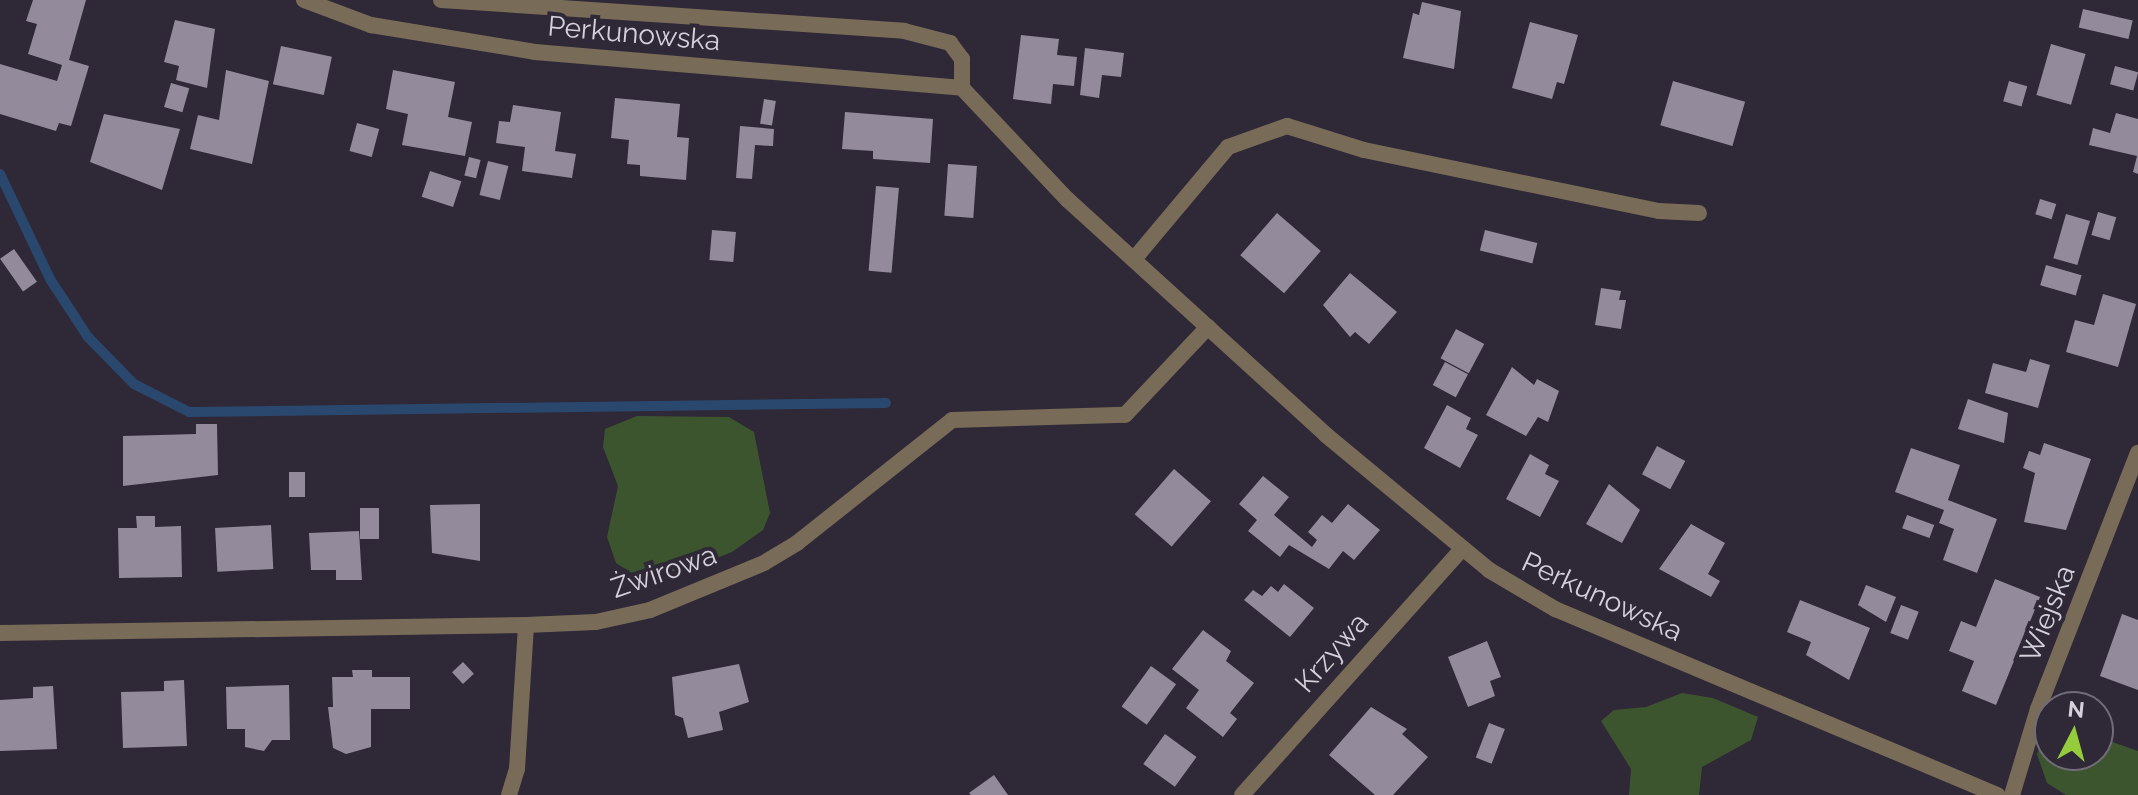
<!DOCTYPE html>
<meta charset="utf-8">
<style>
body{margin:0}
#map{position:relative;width:2138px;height:795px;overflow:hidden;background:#2f2836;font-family:Raleway,sans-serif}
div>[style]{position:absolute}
.green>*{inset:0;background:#3d552f}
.stream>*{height:10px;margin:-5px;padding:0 5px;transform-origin:5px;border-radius:5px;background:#2a476d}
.building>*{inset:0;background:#938b9c;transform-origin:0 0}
.service>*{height:16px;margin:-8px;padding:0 8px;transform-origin:8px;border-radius:8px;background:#786b58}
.minor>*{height:16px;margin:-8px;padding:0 8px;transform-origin:8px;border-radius:8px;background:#786b58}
span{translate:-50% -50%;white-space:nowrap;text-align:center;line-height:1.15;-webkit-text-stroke:8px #2f2836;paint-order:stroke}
.street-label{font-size:28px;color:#d5d1da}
.north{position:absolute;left:2034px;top:691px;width:80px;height:80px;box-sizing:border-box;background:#2f2836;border:2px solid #716c78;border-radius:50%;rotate:6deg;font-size:22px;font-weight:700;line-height:32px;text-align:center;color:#d5d1da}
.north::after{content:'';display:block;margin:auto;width:28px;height:36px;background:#94cc3c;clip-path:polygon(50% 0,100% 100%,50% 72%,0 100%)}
</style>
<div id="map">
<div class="green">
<div style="clip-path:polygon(637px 416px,729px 417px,754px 432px,770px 513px,763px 530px,732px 552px,692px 568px,638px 577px,616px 563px,607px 537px,618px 486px,603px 447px,605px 429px)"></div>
<div style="clip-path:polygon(1682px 693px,1713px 698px,1758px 717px,1751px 740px,1702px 767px,1699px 795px,1629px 795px,1631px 769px,1601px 721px,1614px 710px,1646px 707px)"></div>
<div style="clip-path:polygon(2050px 722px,2050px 755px,2098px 755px,2098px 737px,2138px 751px,2138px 795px,2066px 795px,2047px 783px,2037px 754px)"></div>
</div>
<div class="stream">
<div style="left:0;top:174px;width:116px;rotate:64.5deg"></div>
<div style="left:50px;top:279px;width:69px;rotate:56.8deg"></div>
<div style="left:88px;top:337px;width:66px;rotate:45.6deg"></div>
<div style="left:134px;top:384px;width:62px;rotate:27deg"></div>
<div style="left:189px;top:412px;width:697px;rotate:-0.74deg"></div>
</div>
<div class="building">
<div style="clip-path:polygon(33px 0,86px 0,69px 60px,89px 66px,71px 126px,59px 123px,56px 131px,0 114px,0 64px,57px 81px,62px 65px,28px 54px,37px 24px,26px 21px)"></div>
<div style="clip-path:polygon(1422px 2px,1461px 11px,1454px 69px,1403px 58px,1413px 13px,1419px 15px)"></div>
<div style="left:2083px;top:9px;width:51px;height:19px;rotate:13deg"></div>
<div style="clip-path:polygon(175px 20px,215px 29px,207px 88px,176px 80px,179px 66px,164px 62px)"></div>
<div style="clip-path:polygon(1530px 22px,1578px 35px,1564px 84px,1557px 82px,1552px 99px,1512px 88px)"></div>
<div style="clip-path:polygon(1021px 35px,1059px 39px,1057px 55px,1077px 57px,1074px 86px,1053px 84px,1051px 104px,1013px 99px)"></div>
<div style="left:2051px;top:44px;width:36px;height:53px;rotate:16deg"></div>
<div style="left:281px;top:46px;width:52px;height:39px;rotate:12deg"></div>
<div style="clip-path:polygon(1085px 48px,1124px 53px,1121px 77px,1102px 75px,1099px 98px,1080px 95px)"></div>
<div style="left:2115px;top:66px;width:24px;height:19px;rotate:15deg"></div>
<div style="clip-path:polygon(226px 70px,269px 81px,252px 164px,190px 149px,198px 115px,219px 120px)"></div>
<div style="clip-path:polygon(393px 70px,455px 82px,448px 117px,472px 122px,465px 156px,402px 145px,408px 114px,386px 109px)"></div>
<div style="left:1673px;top:81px;width:75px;height:46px;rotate:16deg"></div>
<div style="left:2009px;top:81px;width:19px;height:21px;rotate:16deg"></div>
<div style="left:171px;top:83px;width:19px;height:25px;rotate:16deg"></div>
<div style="clip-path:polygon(615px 98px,680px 104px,677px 137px,689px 138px,686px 180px,640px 176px,640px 165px,627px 164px,629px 140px,611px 138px)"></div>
<div style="left:764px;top:99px;width:12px;height:25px;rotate:9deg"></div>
<div style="clip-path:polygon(513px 105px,561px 112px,555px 151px,576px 154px,572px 178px,522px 171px,525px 147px,496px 143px,499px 121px,510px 122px)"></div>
<div style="clip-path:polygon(845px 112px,933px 119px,930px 163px,873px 159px,873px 151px,842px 149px)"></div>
<div style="clip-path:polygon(2116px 113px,2138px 119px,2138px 174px,2133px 172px,2137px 156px,2089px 145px,2093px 128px,2110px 133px)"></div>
<div style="clip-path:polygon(104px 114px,180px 129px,162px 190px,90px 162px)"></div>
<div style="left:357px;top:123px;width:23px;height:29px;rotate:15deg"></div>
<div style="clip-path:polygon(740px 126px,774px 129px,773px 146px,755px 145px,752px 179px,736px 178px)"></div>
<div style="left:469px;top:157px;width:12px;height:19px;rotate:14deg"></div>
<div style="left:488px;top:161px;width:21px;height:35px;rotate:14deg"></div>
<div style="left:948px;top:164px;width:29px;height:52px;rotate:4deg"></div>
<div style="left:430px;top:171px;width:33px;height:27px;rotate:18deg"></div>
<div style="left:876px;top:186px;width:23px;height:85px;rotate:5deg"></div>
<div style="left:2040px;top:199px;width:17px;height:16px;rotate:17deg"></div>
<div style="left:2098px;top:212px;width:19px;height:24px;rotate:16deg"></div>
<div style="left:1277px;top:213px;width:58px;height:56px;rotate:41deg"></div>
<div style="left:2066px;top:214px;width:25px;height:46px;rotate:16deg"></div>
<div style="left:712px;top:230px;width:24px;height:30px;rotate:5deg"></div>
<div style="left:1485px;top:230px;width:54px;height:21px;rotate:14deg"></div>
<div style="left:14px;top:249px;width:40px;height:17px;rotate:55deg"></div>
<div style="left:2046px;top:265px;width:37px;height:21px;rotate:16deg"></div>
<div style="clip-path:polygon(1350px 273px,1397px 312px,1369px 344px,1355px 332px,1350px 337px,1323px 305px)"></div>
<div style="clip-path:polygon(1601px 288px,1621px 291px,1619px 300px,1626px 300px,1621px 329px,1595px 325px)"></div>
<div style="clip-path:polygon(2103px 294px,2136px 304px,2118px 367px,2066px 352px,2075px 320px,2094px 325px)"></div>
<div style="left:1456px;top:329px;width:32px;height:33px;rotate:28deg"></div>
<div style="clip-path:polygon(2030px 359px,2050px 365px,2038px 408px,1985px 393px,1993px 363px,2026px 372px)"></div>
<div style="left:1445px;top:362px;width:26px;height:26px;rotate:28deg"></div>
<div style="clip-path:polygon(1512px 367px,1534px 385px,1537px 379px,1559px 391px,1548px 422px,1538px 417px,1526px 436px,1486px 415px)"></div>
<div style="clip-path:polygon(1968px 399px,2008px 413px,2004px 443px,1958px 429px)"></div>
<div style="clip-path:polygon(1447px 405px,1471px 418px,1466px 429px,1478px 435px,1460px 468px,1424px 448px)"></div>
<div style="clip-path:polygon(196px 424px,217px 424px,218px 475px,123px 486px,123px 436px,196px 434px)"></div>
<div style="clip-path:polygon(2044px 443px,2091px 459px,2066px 530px,2024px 522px,2035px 473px,2023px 468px,2029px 451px,2040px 455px)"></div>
<div style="left:1657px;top:446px;width:32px;height:32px;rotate:28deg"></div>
<div style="clip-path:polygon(1911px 448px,1960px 465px,1948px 500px,1997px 519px,1977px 573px,1943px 560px,1954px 529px,1939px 523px,1944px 510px,1895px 492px)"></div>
<div style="clip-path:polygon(1530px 454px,1549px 465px,1545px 474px,1559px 481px,1540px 517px,1506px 499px)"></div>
<div style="left:1174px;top:469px;width:49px;height:60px;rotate:41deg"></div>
<div style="left:289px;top:472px;width:16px;height:25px"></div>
<div style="clip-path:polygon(1263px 476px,1289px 497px,1274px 515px,1312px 547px,1317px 540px,1308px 532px,1322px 515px,1332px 523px,1348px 504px,1380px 530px,1354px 560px,1343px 551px,1329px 569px,1289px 545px,1280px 557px,1248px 531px,1257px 520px,1239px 504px)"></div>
<div style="clip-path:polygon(1609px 484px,1640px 510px,1622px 543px,1586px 524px)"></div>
<div style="clip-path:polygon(480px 504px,480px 561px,432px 553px,430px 505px)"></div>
<div style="left:360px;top:508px;width:19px;height:31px"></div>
<div style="left:1907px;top:515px;width:29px;height:14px;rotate:20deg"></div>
<div style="clip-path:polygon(136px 516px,155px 516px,155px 527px,181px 526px,182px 577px,119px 578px,118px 528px,137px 528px)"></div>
<div style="clip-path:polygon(1691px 524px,1725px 543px,1708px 574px,1720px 581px,1711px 597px,1659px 569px)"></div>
<div style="left:271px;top:525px;width:44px;height:56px;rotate:87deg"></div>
<div style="clip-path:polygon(359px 531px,362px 580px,336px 580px,336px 570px,311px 570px,309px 533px)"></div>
<div style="clip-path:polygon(1995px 579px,2040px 597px,1996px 705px,1962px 691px,1974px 661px,1949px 651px,1961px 621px,1976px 627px)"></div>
<div style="clip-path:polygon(1284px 584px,1314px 608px,1290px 637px,1244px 600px,1253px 590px,1262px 596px,1271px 586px,1278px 592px)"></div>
<div style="clip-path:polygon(1866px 585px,1896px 597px,1886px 622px,1858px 605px)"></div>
<div style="clip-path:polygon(1800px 600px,1870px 628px,1849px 680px,1806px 655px,1811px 642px,1787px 632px)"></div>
<div style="left:1901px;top:605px;width:19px;height:30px;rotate:21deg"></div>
<div style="clip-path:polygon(2122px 614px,2138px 620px,2138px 690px,2100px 676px)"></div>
<div style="clip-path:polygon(1203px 630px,1231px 651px,1226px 661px,1254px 683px,1230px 713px,1237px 719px,1223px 737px,1186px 708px,1199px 690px,1172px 669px)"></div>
<div style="clip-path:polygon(1487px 641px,1501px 677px,1490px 681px,1495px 696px,1468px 707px,1448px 657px)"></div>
<div style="left:463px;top:662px;width:16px;height:15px;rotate:47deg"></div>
<div style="clip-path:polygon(739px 664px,749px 702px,719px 712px,723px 730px,688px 738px,683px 718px,675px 715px,672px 677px)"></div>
<div style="left:1151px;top:666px;width:31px;height:50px;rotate:36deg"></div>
<div style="clip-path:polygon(352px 670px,372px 670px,372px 677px,410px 677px,410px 709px,371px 709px,371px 747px,346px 754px,333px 748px,328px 707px,333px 707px,332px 677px,353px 677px)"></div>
<div style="clip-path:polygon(184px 680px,187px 746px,123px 748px,121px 692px,164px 691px,164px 681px)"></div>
<div style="clip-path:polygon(289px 685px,290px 740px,272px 740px,264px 751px,245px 747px,245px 729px,227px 729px,226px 687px)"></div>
<div style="clip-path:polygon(53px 686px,57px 749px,0 751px,0 700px,33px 698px,33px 687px)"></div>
<div style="clip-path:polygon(1371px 707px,1407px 729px,1402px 734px,1428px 757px,1393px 795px,1375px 795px,1329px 755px)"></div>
<div style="left:1489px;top:723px;width:17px;height:37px;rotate:21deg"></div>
<div style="left:1165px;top:734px;width:39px;height:37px;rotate:36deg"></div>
<div style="clip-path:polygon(994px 775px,1008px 795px,971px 795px,969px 793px)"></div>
</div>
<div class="service">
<div style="left:1135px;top:258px;width:145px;rotate:-50deg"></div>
<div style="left:1228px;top:147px;width:63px;rotate:-19.6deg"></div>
<div style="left:1287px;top:126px;width:81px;rotate:17.3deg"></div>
<div style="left:1364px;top:150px;width:301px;rotate:11.7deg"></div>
<div style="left:1659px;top:211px;width:40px;rotate:2.9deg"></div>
</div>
<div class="minor">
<div style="left:304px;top:0;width:72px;rotate:20.5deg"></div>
<div style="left:371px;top:25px;width:166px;rotate:9.3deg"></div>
<div style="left:535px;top:52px;width:429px;rotate:4.8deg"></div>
<div style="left:962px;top:88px;width:154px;rotate:46.6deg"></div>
<div style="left:1068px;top:200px;width:349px;rotate:42.3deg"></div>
<div style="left:1326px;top:435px;width:212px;rotate:39.6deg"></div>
<div style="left:1489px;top:570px;width:77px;rotate:30.6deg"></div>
<div style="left:1555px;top:609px;width:480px;rotate:22.8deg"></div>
<div style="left:441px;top:0;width:464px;rotate:3.8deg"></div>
<div style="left:904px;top:31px;width:48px;rotate:14.6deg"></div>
<div style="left:950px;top:43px;width:20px;rotate:53deg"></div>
<div style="left:962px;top:59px;width:29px;rotate:90deg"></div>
<div style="left:0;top:633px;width:526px;rotate:-0.87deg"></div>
<div style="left:526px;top:625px;width:70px;rotate:-2.5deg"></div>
<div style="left:596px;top:622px;width:55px;rotate:-12.5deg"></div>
<div style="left:650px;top:610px;width:123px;rotate:-22.4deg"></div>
<div style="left:764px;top:563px;width:39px;rotate:-31deg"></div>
<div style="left:797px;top:543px;width:198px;rotate:-38.4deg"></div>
<div style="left:952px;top:420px;width:173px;rotate:-1.7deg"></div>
<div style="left:1125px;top:415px;width:121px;rotate:-46.7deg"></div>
<div style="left:509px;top:795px;width:27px;rotate:-73deg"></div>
<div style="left:517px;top:769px;width:144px;rotate:-86.4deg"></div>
<div style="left:1242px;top:795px;width:331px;rotate:-48.2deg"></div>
<div style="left:2012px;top:795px;width:90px;rotate:-73.2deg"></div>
<div style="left:2038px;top:709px;width:275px;rotate:-68.7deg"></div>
</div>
<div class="street-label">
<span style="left:634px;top:34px;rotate:5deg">Perkunowska</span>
<span style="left:664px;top:572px;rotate:-19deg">Żwirowa</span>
<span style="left:1602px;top:597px;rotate:25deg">Perkunowska</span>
<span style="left:2048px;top:614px;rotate:-68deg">Wiejska</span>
<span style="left:1332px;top:653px;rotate:-49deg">Krzywa</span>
</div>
<div class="north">N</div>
</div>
